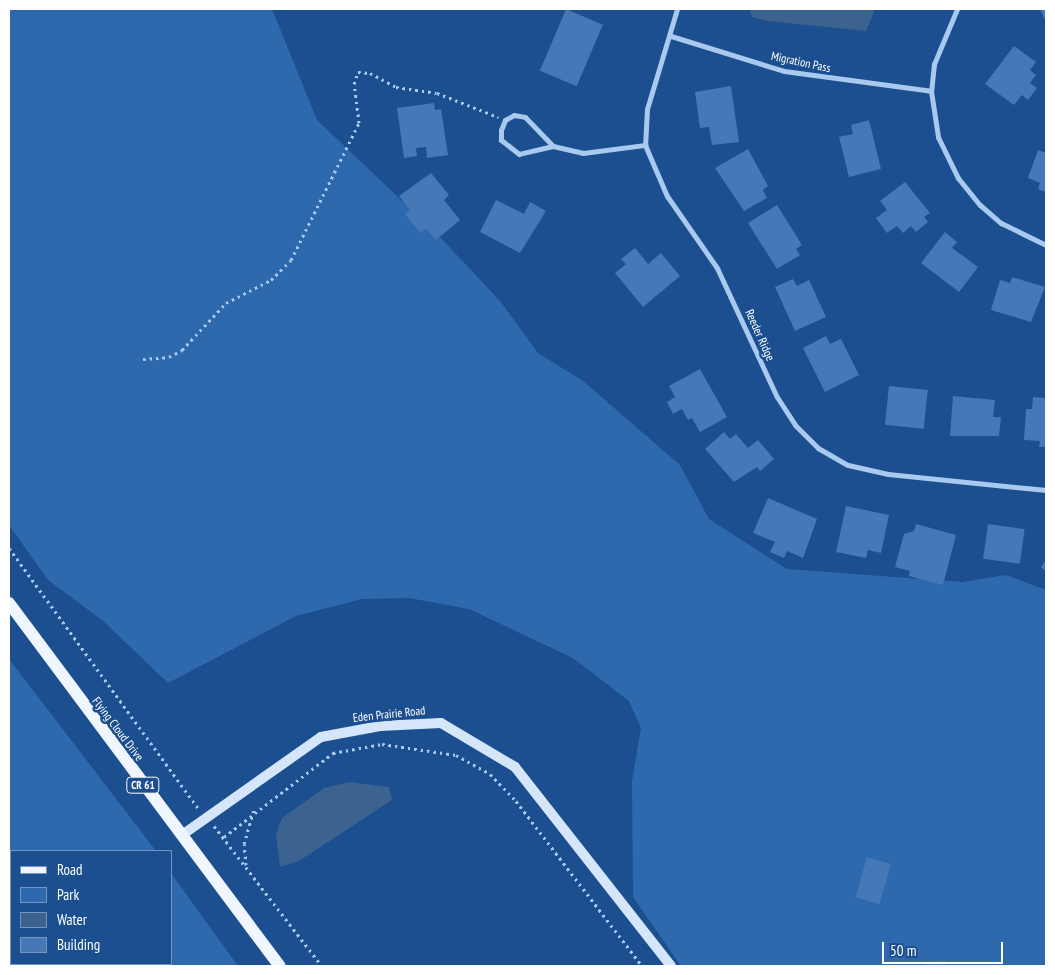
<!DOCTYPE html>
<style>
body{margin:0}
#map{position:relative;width:1055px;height:975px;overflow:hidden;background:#1b4f8f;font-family:"PT Sans Narrow",sans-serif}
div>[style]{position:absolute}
.green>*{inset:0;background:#2e69ad}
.water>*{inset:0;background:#3c6290}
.building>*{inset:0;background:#4478b7;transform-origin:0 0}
.path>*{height:3px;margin-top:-1.5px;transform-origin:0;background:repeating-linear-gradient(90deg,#a9c9ee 0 2.5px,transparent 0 6.5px)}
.street>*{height:5px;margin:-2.5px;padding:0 2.5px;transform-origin:2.5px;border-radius:2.5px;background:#a9c9ee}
.secondary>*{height:10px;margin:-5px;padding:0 5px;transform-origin:5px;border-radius:5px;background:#d6e6fa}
.primary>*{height:12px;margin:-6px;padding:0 6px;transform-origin:6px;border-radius:6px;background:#f0f6ff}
span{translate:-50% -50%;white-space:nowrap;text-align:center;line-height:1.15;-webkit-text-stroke:5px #1b4f8f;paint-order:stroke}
.shield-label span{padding:1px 4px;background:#1b4f8f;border:1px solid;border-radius:4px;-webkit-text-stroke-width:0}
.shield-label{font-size:11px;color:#fff;font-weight:700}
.street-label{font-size:12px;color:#fff}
.frame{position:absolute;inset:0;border:10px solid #fff;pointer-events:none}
.legend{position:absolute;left:10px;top:850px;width:162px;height:115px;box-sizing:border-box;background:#1b4f8f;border:1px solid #7695bc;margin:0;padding:6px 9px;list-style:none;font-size:15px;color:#fff}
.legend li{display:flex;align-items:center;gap:10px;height:25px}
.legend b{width:25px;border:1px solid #7695bc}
.scale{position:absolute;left:882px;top:942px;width:121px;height:22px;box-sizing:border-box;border:2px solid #fff;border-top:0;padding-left:6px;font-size:15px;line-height:18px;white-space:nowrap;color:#fff;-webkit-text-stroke:4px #1b4f8f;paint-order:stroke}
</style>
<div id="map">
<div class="green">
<div style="clip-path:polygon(9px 9px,272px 9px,317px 120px,438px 235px,501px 302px,538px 353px,583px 381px,680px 465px,709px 519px,787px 569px,962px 582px,1006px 575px,1046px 590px,1046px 966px,681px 966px,633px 897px,632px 781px,641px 728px,629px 701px,573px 658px,469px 609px,409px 598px,362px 599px,296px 616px,168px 683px,102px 620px,48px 580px,9px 525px)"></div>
<div style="clip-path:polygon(9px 659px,156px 851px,11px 851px,11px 964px,171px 964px,171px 873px,238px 966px,9px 966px)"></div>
</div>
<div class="water">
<div style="clip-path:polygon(750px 9px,875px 9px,866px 31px,767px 21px,752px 17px)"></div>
<div style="clip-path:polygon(349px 782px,389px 787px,392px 800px,299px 861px,280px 867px,276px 834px,282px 818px,324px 788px)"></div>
</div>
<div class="building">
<div style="left:566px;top:9px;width:40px;height:67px;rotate:23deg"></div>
<div style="clip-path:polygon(1040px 9px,1046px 9px,1046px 22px)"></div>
<div style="clip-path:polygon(1014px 46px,1036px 62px,1030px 70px,1036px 75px,1030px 83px,1037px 88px,1028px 100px,1022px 95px,1014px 105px,985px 84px)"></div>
<div style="clip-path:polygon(731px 86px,739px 142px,712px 145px,709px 127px,700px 128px,695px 92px)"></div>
<div style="clip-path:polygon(434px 103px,435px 110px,441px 109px,448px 155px,427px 158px,426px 147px,416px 148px,417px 156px,404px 158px,397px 108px)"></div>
<div style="clip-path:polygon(869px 120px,881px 169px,849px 177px,839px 137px,853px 134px,851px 125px)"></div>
<div style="clip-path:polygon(748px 149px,768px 186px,763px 190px,767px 198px,744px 211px,715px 168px)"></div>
<div style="clip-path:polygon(1038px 150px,1046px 153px,1046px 192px,1038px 189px,1040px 183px,1028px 178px)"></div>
<div style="clip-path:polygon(431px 173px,449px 195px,444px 200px,460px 220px,436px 240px,426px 229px,420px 233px,405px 214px,410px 210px,399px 196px)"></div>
<div style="clip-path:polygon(905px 182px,930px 213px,924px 217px,928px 222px,916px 232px,911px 226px,903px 233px,897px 226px,887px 233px,876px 218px,887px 210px,880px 201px)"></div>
<div style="clip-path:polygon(496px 200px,524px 214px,530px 202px,546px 211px,520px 253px,480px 232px)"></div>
<div style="clip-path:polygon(777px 205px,802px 245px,796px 249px,800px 255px,777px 269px,748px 223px)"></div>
<div style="clip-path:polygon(945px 232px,957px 242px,952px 248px,978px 267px,959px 292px,921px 263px)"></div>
<div style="clip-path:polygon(635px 248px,648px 264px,661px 253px,680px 276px,643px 307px,615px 273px,626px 264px,621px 259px)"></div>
<div style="clip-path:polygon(1012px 277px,1045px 287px,1031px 322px,991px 310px,1000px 280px,1010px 283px)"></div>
<div style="clip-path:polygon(793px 279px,797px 286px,809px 280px,826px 317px,795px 331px,775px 287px)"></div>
<div style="clip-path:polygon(826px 336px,830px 344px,841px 339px,859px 375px,825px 392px,803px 348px)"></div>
<div style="clip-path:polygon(700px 369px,727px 417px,700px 432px,692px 418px,688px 420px,682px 409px,673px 414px,667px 402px,675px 397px,669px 386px)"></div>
<div style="left:889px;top:386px;width:39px;height:39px;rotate:6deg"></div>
<div style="clip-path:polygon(953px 396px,995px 400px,993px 417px,1001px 417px,999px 436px,950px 436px)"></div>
<div style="clip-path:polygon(1033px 397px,1046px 398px,1046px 447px,1039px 447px,1040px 441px,1024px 440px,1026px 409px,1032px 409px)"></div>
<div style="clip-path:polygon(724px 432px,730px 439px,736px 434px,748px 448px,758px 440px,774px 459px,760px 471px,757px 467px,734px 482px,705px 449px)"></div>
<div style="clip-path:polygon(768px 498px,817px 519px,803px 558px,787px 551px,784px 558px,770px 552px,775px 542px,753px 533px)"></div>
<div style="clip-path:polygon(846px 506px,889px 515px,881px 553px,868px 550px,866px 558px,836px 552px)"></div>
<div style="clip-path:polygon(916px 524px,956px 535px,943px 585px,909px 576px,910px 571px,895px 567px,904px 534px,914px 531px)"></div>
<div style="left:988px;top:524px;width:37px;height:35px;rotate:8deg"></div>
<div style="clip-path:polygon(1046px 560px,1046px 571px,1041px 567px)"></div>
<div style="left:867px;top:857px;width:25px;height:42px;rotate:16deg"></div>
<div style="clip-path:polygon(946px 961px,947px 966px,926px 966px,925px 962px)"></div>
</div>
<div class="path">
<div style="left:143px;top:359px;width:26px;rotate:-4deg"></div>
<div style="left:169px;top:357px;width:15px;rotate:-28deg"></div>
<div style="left:182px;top:350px;width:64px;rotate:-46.9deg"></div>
<div style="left:226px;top:303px;width:51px;rotate:-27.1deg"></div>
<div style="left:271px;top:280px;width:28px;rotate:-45deg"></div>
<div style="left:291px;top:260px;width:153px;rotate:-63.6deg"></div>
<div style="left:359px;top:123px;width:39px;rotate:-97deg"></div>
<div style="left:354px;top:84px;width:13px;rotate:-72deg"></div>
<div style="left:358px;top:72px;width:12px;rotate:5deg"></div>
<div style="left:370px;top:73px;width:30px;rotate:28deg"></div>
<div style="left:396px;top:87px;width:41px;rotate:8.3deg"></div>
<div style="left:437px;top:93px;width:66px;rotate:21.5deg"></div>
<div style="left:9px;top:548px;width:321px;rotate:54deg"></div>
<div style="left:214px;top:826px;width:177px;rotate:52.4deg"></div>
<div style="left:224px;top:837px;width:138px;rotate:-37.6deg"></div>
<div style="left:333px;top:753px;width:50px;rotate:-10.4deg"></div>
<div style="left:382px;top:744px;width:75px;rotate:8.5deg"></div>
<div style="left:456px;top:755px;width:39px;rotate:29deg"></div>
<div style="left:490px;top:774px;width:37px;rotate:46deg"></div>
<div style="left:516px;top:801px;width:208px;rotate:52.6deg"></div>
<div style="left:246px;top:865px;width:21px;rotate:-95deg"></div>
<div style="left:244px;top:844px;width:35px;rotate:-74deg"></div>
</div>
<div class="street">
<div style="left:677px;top:9px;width:104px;rotate:106.7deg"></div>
<div style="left:647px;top:109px;width:36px;rotate:93deg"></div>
<div style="left:645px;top:145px;width:56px;rotate:66.7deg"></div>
<div style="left:667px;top:196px;width:88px;rotate:55.2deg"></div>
<div style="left:717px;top:268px;width:142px;rotate:65.1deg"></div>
<div style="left:777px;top:397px;width:33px;rotate:57deg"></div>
<div style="left:795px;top:425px;width:33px;rotate:45deg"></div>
<div style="left:818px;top:448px;width:34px;rotate:30deg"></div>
<div style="left:848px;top:465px;width:41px;rotate:12.7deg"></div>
<div style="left:888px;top:474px;width:159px;rotate:5.8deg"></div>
<div style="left:957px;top:9px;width:60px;rotate:112.7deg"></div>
<div style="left:934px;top:64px;width:27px;rotate:96deg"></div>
<div style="left:931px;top:91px;width:47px;rotate:81.3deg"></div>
<div style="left:938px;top:137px;width:46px;rotate:64deg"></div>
<div style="left:958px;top:178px;width:35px;rotate:51deg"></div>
<div style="left:980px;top:205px;width:28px;rotate:41deg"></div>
<div style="left:1001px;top:223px;width:50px;rotate:26.1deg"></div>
<div style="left:671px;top:36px;width:118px;rotate:17.2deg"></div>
<div style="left:784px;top:71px;width:148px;rotate:7.7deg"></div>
<div style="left:553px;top:146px;width:35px;rotate:167deg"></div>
<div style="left:519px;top:154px;width:23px;rotate:-142deg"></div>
<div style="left:501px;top:140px;width:10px;rotate:-90deg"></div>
<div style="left:501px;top:130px;width:11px;rotate:-68deg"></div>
<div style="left:505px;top:120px;width:10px;rotate:-29deg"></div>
<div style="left:514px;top:115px;width:11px;rotate:10deg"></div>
<div style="left:525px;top:117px;width:40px;rotate:46deg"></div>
<div style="left:553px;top:146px;width:31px;rotate:13deg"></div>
<div style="left:583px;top:153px;width:63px;rotate:-7.4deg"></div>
</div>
<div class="secondary">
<div style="left:182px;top:835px;width:170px;rotate:-35.2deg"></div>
<div style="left:321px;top:737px;width:60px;rotate:-10.6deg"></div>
<div style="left:380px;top:726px;width:61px;rotate:-2.8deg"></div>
<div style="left:441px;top:723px;width:86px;rotate:30.7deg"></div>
<div style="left:515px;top:767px;width:253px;rotate:51.9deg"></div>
</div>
<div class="primary">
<div style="left:9px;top:603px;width:453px;rotate:53.3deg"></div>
</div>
<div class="shield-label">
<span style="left:143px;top:785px">CR 61</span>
</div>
<div class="street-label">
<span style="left:801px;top:62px;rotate:12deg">Migration Pass</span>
<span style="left:760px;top:335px;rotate:66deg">Reeder Ridge</span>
<span style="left:389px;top:714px;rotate:-6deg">Eden Prairie Road</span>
<span style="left:118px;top:729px;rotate:53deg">Flying Cloud Drive</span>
</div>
<div class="frame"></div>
<ul class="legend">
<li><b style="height:6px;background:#f0f6ff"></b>Road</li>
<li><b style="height:14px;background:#2e69ad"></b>Park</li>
<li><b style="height:14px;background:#3c6290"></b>Water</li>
<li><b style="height:14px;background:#4478b7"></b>Building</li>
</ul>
<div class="scale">50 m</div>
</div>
